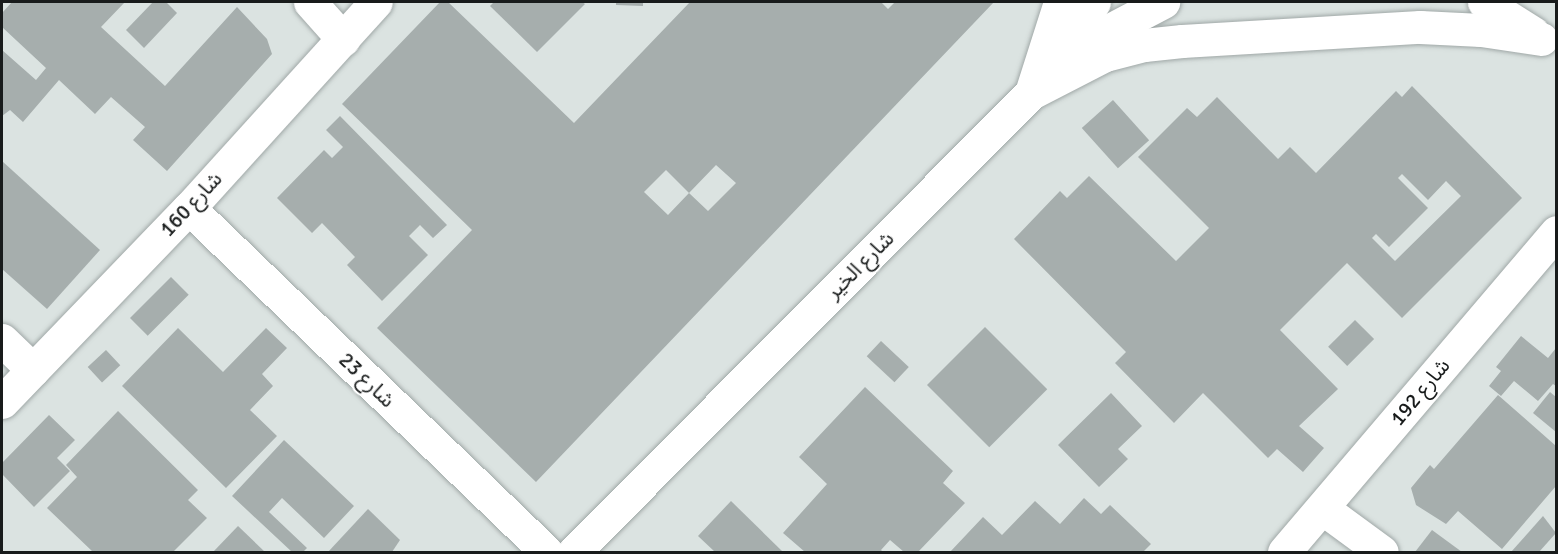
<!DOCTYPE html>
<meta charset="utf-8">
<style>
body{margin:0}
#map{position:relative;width:1558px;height:554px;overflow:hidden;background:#dbe3e1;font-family:Signika,"Noto Sans Arabic",sans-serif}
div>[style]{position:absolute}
.building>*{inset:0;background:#a6aead;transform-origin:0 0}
.roads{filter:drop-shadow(0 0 2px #a0a8a7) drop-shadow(0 0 2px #a0a8a7)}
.minor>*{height:33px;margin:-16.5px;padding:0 16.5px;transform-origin:16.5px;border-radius:16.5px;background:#fff}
.major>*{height:33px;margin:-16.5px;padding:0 16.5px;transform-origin:16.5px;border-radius:16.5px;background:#fff}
span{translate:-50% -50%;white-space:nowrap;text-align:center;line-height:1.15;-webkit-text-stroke:4.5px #fff;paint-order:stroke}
.street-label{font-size:21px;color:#181b1b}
.frame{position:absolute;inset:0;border:3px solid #181b1b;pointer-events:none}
</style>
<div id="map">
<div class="building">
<div style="clip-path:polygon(12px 2px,125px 2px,101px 27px,165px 86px,237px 7px,267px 39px,272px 54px,167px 171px,133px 140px,145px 127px,111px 97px,95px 114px,59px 80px,23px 122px,10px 110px,2px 116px,2px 50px,36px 80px,46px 68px,2px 27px,2px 13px)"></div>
<div style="clip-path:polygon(153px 2px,166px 2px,177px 13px,144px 48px,126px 30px)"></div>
<div style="clip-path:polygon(evenodd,440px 2px,448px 2px,574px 123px,690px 2px,881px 2px,888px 9px,895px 2px,994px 2px,536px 482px,377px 328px,472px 230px,342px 104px,440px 2px,716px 165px,736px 183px,708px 211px,689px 193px,668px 215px,644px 192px,666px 170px,689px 193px,716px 165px)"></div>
<div style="clip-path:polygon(494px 2px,582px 2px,585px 4px,537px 52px,490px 6px)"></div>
<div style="clip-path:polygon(616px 2px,643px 2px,643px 6px,616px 5px)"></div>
<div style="clip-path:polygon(evenodd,1412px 86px,1522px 198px,1402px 318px,1347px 263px,1280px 330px,1338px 389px,1299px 426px,1324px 448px,1303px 472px,1277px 449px,1268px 458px,1203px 393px,1174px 423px,1115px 363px,1126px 352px,1014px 239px,1060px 191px,1067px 198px,1089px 176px,1176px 261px,1209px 228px,1138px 157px,1187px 108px,1197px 117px,1217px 97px,1278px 159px,1290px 147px,1316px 173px,1396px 91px,1402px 97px,1412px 86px,1402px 174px,1428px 200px,1446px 181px,1461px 196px,1395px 261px,1372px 238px,1376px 234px,1389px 247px,1428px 208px,1398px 178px,1402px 174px)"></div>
<div style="left:1113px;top:100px;width:54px;height:42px;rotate:48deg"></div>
<div style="clip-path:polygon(340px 116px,447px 225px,433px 238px,420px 225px,409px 236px,428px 255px,382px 301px,347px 265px,355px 257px,322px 223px,312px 233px,277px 198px,324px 150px,332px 158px,343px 147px,326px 130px)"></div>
<div style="clip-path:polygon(2px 161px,100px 250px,47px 309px,2px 269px)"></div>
<div style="left:171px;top:277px;width:25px;height:58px;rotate:45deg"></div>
<div style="left:1355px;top:320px;width:27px;height:38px;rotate:45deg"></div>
<div style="left:985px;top:327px;width:88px;height:82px;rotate:45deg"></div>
<div style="clip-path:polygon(178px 328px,223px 372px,266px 328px,287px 348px,262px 374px,273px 386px,250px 410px,277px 436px,226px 488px,122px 386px)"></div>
<div style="clip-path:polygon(1521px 336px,1548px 358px,1556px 348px,1556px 386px,1553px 384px,1538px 401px,1514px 381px,1501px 396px,1489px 386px,1501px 371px,1496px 367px)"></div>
<div style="left:881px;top:341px;width:38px;height:21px;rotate:43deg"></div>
<div style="left:106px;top:350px;width:21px;height:25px;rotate:47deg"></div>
<div style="clip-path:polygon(865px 387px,953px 471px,943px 483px,965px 503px,918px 552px,904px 552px,890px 540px,881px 550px,883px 552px,805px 552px,783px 533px,827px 484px,799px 457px)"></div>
<div style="clip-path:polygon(1550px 392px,1556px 397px,1556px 432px,1533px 413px)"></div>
<div style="clip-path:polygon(1111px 393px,1142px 426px,1118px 449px,1128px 459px,1099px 487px,1058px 445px)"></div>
<div style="clip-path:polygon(1498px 395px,1556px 446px,1556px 486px,1502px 549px,1458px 511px,1446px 524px,1416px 505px,1411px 488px,1430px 465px,1434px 469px)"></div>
<div style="clip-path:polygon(118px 411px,198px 490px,188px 500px,207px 518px,173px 552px,93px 552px,47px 508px,77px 477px,66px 465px)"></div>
<div style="clip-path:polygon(49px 415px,75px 440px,57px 458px,70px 471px,34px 507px,2px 474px,2px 463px)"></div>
<div style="clip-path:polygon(284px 440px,354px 506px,324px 538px,282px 498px,269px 512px,307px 548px,303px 552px,292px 552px,232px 496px)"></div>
<div style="clip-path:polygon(1084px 498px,1101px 514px,1110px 505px,1151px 544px,1143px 552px,950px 552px,983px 517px,1002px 535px,1035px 501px,1060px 524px)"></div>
<div style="clip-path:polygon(731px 501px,783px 552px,715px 552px,698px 536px)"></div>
<div style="clip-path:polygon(368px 509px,400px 540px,392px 552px,328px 552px)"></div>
<div style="clip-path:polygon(1543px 516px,1556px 533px,1539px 552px,1511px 552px)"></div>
<div style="clip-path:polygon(238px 526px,265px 552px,213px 552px)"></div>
<div style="clip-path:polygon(1432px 530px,1462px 552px,1415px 552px)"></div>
</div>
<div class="roads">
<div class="minor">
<div style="left:310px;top:2px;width:50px;rotate:48.3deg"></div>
<div style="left:1058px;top:55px;width:64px;rotate:-55.8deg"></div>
<div style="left:189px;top:208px;width:496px;rotate:43.9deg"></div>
<div style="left:2px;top:340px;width:43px;rotate:44.1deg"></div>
<div style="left:2px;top:402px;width:269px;rotate:-46.1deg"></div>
<div style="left:189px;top:208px;width:278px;rotate:-47.8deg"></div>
<div style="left:1322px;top:508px;width:74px;rotate:36.3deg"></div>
<div style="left:574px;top:552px;width:648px;rotate:-45.13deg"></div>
<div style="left:1031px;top:93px;width:94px;rotate:-39.4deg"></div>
<div style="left:1104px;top:33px;width:67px;rotate:-27.7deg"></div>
<div style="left:1284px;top:552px;width:420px;rotate:-49.6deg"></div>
</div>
<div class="major">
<div style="left:1484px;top:2px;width:58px;rotate:32.3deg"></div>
<div style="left:1031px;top:93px;width:83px;rotate:-27.2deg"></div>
<div style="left:1105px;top:55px;width:40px;rotate:-14.4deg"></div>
<div style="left:1144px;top:45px;width:38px;rotate:-6deg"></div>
<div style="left:1182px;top:41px;width:238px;rotate:-3.4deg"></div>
<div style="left:1420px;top:27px;width:61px;rotate:2.8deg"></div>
<div style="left:1481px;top:30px;width:61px;rotate:8.5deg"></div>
<div style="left:1031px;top:93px;width:96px;rotate:-72.3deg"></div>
</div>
</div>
<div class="street-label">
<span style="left:191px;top:204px;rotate:-47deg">شارع 160</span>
<span style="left:860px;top:265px;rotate:-45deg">شارع الخير</span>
<span style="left:367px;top:380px;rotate:44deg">شارع 23</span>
<span style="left:1420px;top:392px;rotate:-50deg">شارع 192</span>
</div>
<div class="frame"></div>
</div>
